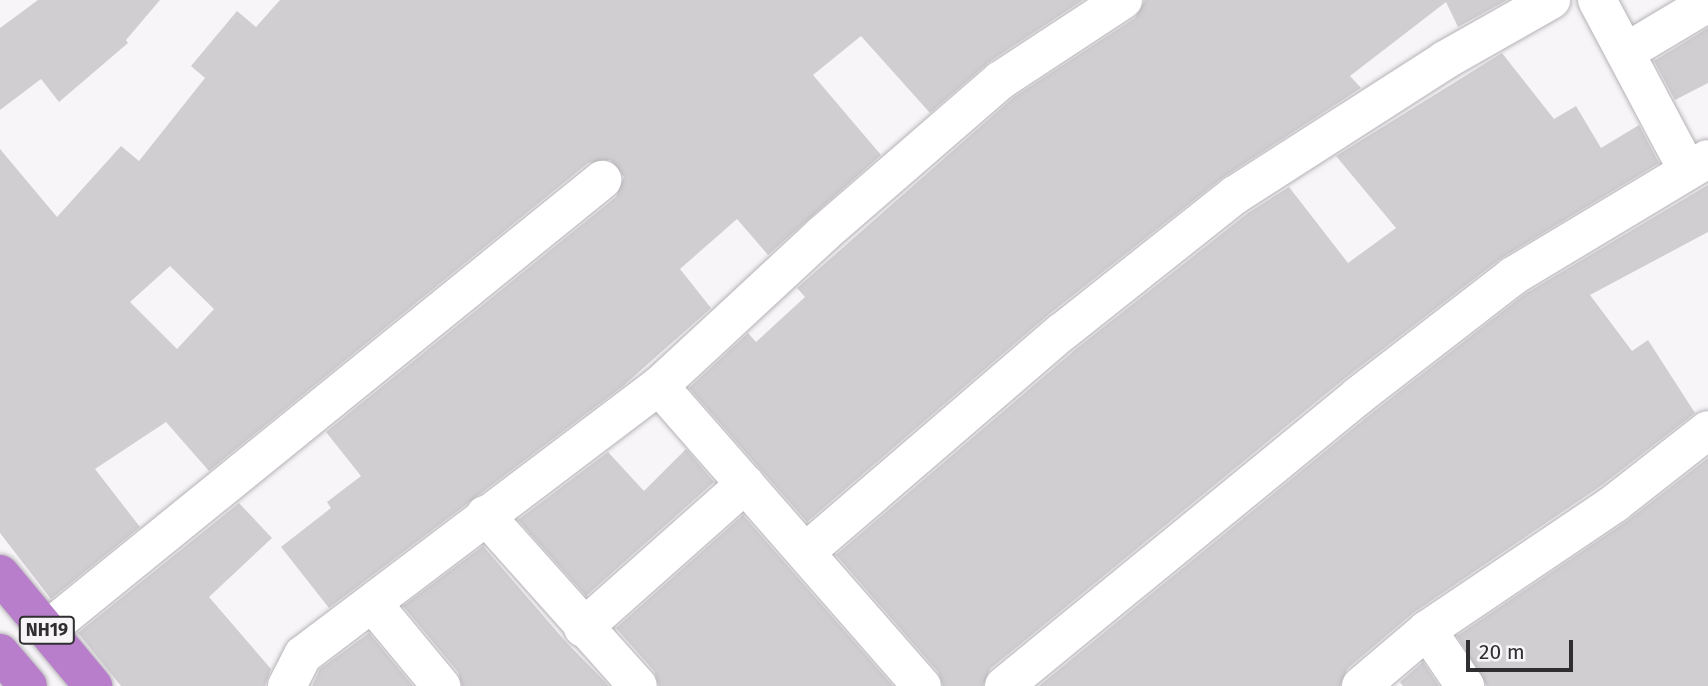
<!DOCTYPE html>
<style>
body{margin:0}
#map{position:relative;width:1708px;height:686px;overflow:hidden;background:#f8f5f9;font-family:"Fira Sans",sans-serif}
div>[style]{position:absolute}
.building>*{inset:0;background:#d1ced2}
.roads{filter:drop-shadow(0 0 2px #b4b2b5) drop-shadow(0 0 2px #b4b2b5)}
.minor>*{height:38px;margin:-19px;padding:0 19px;transform-origin:19px;border-radius:19px;background:#fff}
.highway>*{height:38px;margin:-19px;padding:0 19px;transform-origin:19px;border-radius:19px;background:#b97ecb}
span{translate:-50% -50%;white-space:nowrap;text-align:center;line-height:1.15;-webkit-text-stroke:5px #f8f5f9;paint-order:stroke}
.shield-label span{padding:2px 5px;background:#f8f5f9;border:2px solid;border-radius:5px;-webkit-text-stroke-width:0}
.shield-label{font-size:18px;color:#2f2e30;font-weight:700}
.scale{position:absolute;left:1466px;top:640px;width:107px;height:32px;box-sizing:border-box;border:4px solid #2f2e30;border-top:0;padding-left:9px;font-size:21px;line-height:24px;white-space:nowrap;color:#2f2e30;-webkit-text-stroke:5px #f8f5f9;paint-order:stroke}
</style>
<div id="map">
<div class="building">
<div style="clip-path:polygon(38px 0,160px 0,126px 40px,128px 43px,59px 102px,41px 79px,0 110px,0 28px)"></div>
<div style="clip-path:polygon(evenodd,280px 0,1083px 0,989px 62px,930px 113px,861px 36px,813px 75px,881px 155px,768px 255px,737px 219px,680px 269px,711px 308px,623px 386px,329px 608px,281px 547px,331px 508px,327px 502px,361px 476px,326px 432px,616px 197px,624px 177px,610px 160px,588px 163px,209px 471px,166px 422px,95px 469px,140px 527px,51px 599px,0 533px,0 149px,57px 217px,121px 146px,139px 161px,205px 78px,191px 66px,237px 11px,256px 27px,280px 0,170px 266px,214px 309px,177px 349px,130px 302px,170px 266px)"></div>
<div style="clip-path:polygon(1145px 0,1507px 0,1458px 27px,1446px 2px,1350px 76px,1361px 88px,1222px 178px,1048px 315px,807px 522px,689px 388px,748px 333px,756px 342px,805px 297px,797px 288px,1014px 97px,1135px 18px)"></div>
<div style="clip-path:polygon(1708px 28px,1708px 83px,1675px 100px,1654px 61px)"></div>
<div style="clip-path:polygon(1502px 53px,1554px 119px,1576px 106px,1601px 148px,1639px 125px,1659px 163px,1500px 259px,1344px 379px,990px 669px,983px 686px,943px 686px,938px 672px,836px 555px,1076px 349px,1248px 213px,1289px 187px,1348px 263px,1396px 228px,1336px 156px)"></div>
<div style="clip-path:polygon(1708px 185px,1708px 232px,1590px 295px,1632px 351px,1648px 340px,1695px 413px,1602px 485px,1413px 613px,1347px 669px,1340px 686px,1039px 686px,1372px 413px,1525px 294px)"></div>
<div style="clip-path:polygon(686px 449px,714px 482px,586px 596px,518px 520px,608px 452px,644px 491px)"></div>
<div style="clip-path:polygon(1708px 458px,1708px 686px,1487px 686px,1457px 636px,1627px 521px)"></div>
<div style="clip-path:polygon(239px 503px,272px 538px,209px 597px,271px 669px,265px 686px,121px 686px,78px 633px)"></div>
<div style="clip-path:polygon(743px 515px,893px 686px,659px 686px,654px 671px,616px 628px)"></div>
<div style="clip-path:polygon(483px 546px,566px 642px,609px 686px,462px 686px,458px 672px,403px 606px)"></div>
<div style="clip-path:polygon(369px 633px,413px 686px,312px 686px,320px 669px)"></div>
<div style="clip-path:polygon(1423px 662px,1439px 686px,1403px 686px,1400px 682px)"></div>
</div>
<div class="roads">
<div class="minor">
<div style="left:1597px;top:0;width:191px;rotate:62deg"></div>
<div style="left:1626px;top:52px;width:96px;rotate:-30.9deg"></div>
<div style="left:659px;top:386px;width:399px;rotate:48.8deg"></div>
<div style="left:485px;top:515px;width:229px;rotate:48.2deg"></div>
<div style="left:807px;top:551px;width:336px;rotate:-40.7deg"></div>
<div style="left:1062px;top:332px;width:221px;rotate:-38.4deg"></div>
<div style="left:1235px;top:195px;width:250px;rotate:-32.7deg"></div>
<div style="left:1445px;top:60px;width:122px;rotate:-29.5deg"></div>
<div style="left:373px;top:604px;width:107px;rotate:50.3deg"></div>
<div style="left:583px;top:628px;width:217px;rotate:-41.6deg"></div>
<div style="left:47px;top:630px;width:715px;rotate:-39.04deg"></div>
<div style="left:1427px;top:630px;width:68px;rotate:55.8deg"></div>
<div style="left:287px;top:686px;width:35px;rotate:-63deg"></div>
<div style="left:303px;top:655px;width:446px;rotate:-37.1deg"></div>
<div style="left:659px;top:386px;width:224px;rotate:-42.8deg"></div>
<div style="left:823px;top:234px;width:235px;rotate:-40.9deg"></div>
<div style="left:1001px;top:80px;width:146px;rotate:-33.3deg"></div>
<div style="left:1004px;top:686px;width:458px;rotate:-39.3deg"></div>
<div style="left:1358px;top:396px;width:196px;rotate:-37.7deg"></div>
<div style="left:1513px;top:276px;width:227px;rotate:-31deg"></div>
<div style="left:1361px;top:686px;width:87px;rotate:-40.3deg"></div>
<div style="left:1427px;top:630px;width:227px;rotate:-34deg"></div>
<div style="left:1615px;top:503px;width:118px;rotate:-38.1deg"></div>
</div>
<div class="highway">
<div style="left:0;top:574px;width:146px;rotate:50.3deg"></div>
<div style="left:0;top:653px;width:43px;rotate:49.7deg"></div>
</div>
</div>
<div class="shield-label">
<span style="left:47px;top:630px">NH19</span>
</div>
<div class="scale">20 m</div>
</div>
